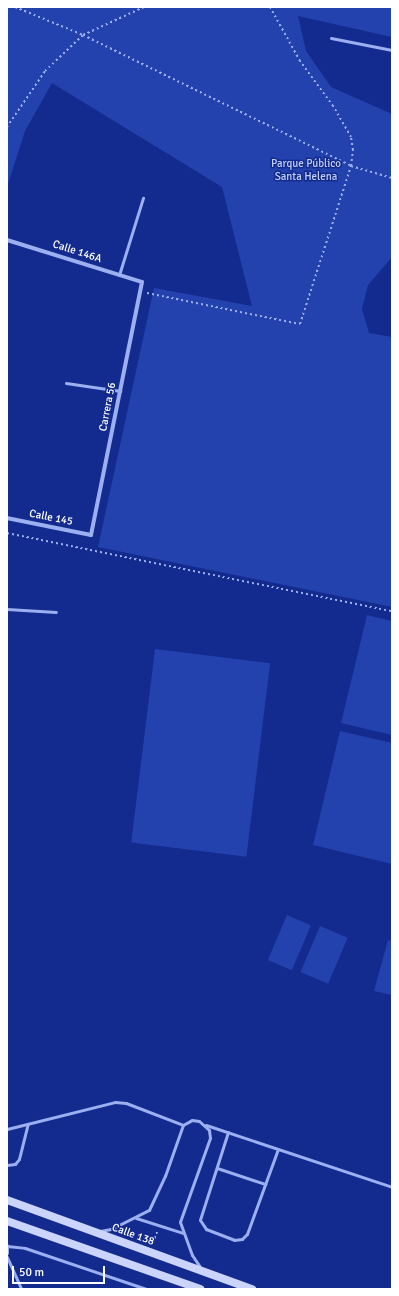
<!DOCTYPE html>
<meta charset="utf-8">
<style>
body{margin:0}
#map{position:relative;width:399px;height:1296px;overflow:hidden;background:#132b8e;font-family:Signika,sans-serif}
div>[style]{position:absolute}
.green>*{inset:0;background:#2442ad;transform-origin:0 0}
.path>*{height:2px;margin-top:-1px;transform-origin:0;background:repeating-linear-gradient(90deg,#9caff1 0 2px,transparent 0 5px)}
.lane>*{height:3px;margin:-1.5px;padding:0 1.5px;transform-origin:1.5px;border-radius:1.5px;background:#9caff1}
.street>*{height:4px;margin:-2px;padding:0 2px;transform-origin:2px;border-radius:2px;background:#9caff1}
.secondary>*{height:8px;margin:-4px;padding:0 4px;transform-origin:4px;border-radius:4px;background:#cbd4fc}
span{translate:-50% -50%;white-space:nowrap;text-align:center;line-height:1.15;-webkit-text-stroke:3px #132b8e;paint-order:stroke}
.park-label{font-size:11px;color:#c3cffc}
.street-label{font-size:11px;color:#fff}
.frame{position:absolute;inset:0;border:8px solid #fff;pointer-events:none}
.scale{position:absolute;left:12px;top:1266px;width:93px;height:18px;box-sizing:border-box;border:2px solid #fff;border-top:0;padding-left:5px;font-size:12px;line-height:14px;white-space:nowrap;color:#fff;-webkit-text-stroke:3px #132b8e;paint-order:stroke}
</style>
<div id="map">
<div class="green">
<div style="clip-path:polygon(7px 7px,392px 7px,392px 37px,298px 16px,306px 51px,331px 87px,392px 114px,392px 257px,368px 285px,362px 309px,369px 333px,392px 337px,392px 607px,98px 547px,154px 288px,252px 306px,222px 187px,52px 83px,25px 131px,7px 187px)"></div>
<div style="clip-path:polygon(367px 615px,392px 621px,392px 735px,341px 723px)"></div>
<div style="left:155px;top:649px;width:116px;height:195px;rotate:7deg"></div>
<div style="clip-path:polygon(340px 731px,392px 743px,392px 864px,313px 845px)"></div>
<div style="left:287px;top:915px;width:26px;height:49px;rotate:23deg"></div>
<div style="left:320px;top:926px;width:30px;height:50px;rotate:23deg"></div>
<div style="clip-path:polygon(388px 940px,392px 941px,392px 995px,374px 991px)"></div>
</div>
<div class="path">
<div style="left:15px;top:7px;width:74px;rotate:22.4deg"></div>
<div style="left:83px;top:35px;width:298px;rotate:26deg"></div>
<div style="left:351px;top:166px;width:43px;rotate:16.3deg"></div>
<div style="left:7px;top:127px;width:68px;rotate:-55.8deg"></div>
<div style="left:45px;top:71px;width:52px;rotate:-43.5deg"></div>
<div style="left:83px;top:35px;width:67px;rotate:-24.7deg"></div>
<div style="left:147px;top:293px;width:156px;rotate:11.5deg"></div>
<div style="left:300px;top:324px;width:166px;rotate:-72.1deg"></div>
<div style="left:351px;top:166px;width:16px;rotate:-83deg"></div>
<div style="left:353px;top:150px;width:13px;rotate:-99deg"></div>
<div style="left:351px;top:137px;width:36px;rotate:-120deg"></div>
<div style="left:333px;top:106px;width:56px;rotate:-126.3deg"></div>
<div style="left:300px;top:61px;width:62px;rotate:-119.1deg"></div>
<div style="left:7px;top:533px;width:393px;rotate:11.5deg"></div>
<div style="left:153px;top:1243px;width:12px;rotate:-70deg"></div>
</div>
<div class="lane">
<div style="left:331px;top:38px;width:62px;rotate:11.1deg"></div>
<div style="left:119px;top:275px;width:81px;rotate:-72.7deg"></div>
<div style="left:66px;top:383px;width:55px;rotate:8.4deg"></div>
<div style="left:7px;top:609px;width:49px;rotate:3.5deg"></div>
<div style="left:206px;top:1125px;width:196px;rotate:18.4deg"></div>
<div style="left:7px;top:1129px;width:111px;rotate:-14deg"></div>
<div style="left:115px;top:1102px;width:11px;rotate:5deg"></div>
<div style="left:126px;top:1103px;width:61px;rotate:21.1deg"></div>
<div style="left:228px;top:1132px;width:92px;rotate:107.7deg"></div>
<div style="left:200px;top:1220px;width:11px;rotate:56deg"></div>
<div style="left:206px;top:1229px;width:30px;rotate:21deg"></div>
<div style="left:234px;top:1240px;width:8px;rotate:-7deg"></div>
<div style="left:242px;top:1239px;width:7px;rotate:-45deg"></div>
<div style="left:247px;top:1234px;width:90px;rotate:-70deg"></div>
<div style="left:7px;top:1165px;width:8px;rotate:-7deg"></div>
<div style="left:15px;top:1164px;width:6px;rotate:-51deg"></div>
<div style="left:19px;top:1159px;width:36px;rotate:-76deg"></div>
<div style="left:217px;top:1168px;width:51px;rotate:18.4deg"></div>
<div style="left:136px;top:1218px;width:49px;rotate:17.7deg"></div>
<div style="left:100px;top:1231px;width:11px;rotate:-10deg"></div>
<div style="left:111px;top:1229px;width:42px;rotate:-26.6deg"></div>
<div style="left:149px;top:1210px;width:38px;rotate:-65deg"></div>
<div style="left:165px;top:1176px;width:54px;rotate:-70.6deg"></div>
<div style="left:183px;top:1125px;width:10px;rotate:-29deg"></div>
<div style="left:192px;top:1120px;width:7px;rotate:8deg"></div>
<div style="left:199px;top:1121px;width:13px;rotate:42deg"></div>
<div style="left:209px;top:1130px;width:8px;rotate:83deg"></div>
<div style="left:210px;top:1138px;width:89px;rotate:109.7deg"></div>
<div style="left:180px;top:1222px;width:35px;rotate:70deg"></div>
<div style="left:192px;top:1255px;width:14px;rotate:56deg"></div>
<div style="left:7px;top:1245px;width:8px;rotate:90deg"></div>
<div style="left:7px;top:1246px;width:18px;rotate:6deg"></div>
<div style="left:25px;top:1248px;width:128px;rotate:18.7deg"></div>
<div style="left:7px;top:1257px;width:35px;rotate:66deg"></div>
</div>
<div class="street">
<div style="left:7px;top:240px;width:141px;rotate:17.3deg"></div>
<div style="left:142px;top:282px;width:258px;rotate:101.4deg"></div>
<div style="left:91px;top:535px;width:86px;rotate:-168.6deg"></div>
</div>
<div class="secondary">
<div style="left:7px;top:1200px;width:261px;rotate:20deg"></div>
<div style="left:7px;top:1221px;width:205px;rotate:19.4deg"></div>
</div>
<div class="park-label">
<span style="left:306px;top:171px">Parque Público<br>Santa Helena</span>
</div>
<div class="street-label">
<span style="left:77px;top:252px;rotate:18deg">Calle 146A</span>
<span style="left:108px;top:407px;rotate:-79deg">Carrera 56</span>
<span style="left:51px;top:518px;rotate:11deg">Calle 145</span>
<span style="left:133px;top:1235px;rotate:20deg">Calle 138</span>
</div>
<div class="frame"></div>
<div class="scale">50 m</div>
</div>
